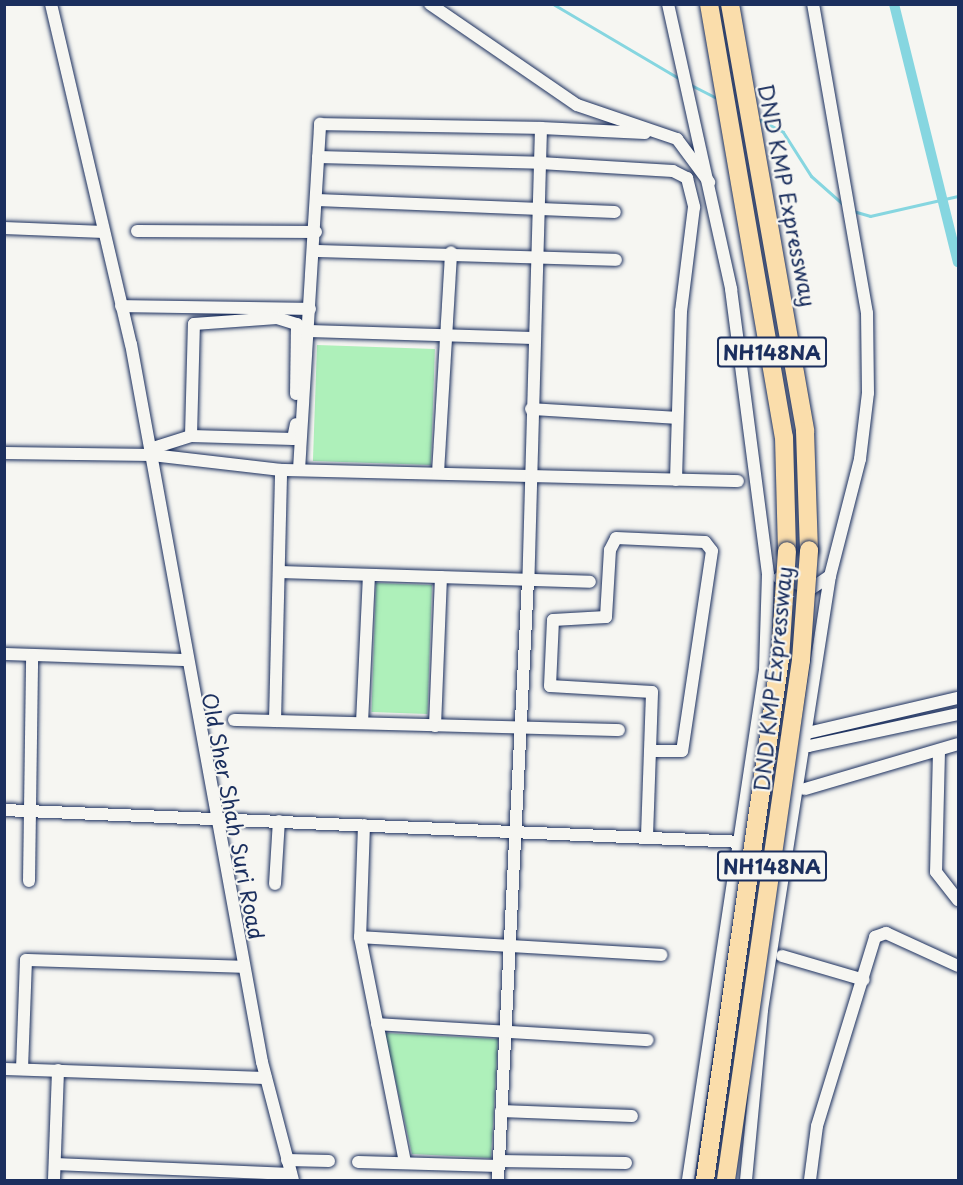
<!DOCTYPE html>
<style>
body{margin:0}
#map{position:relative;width:963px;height:1185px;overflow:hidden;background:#f6f6f2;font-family:"Playpen Sans",sans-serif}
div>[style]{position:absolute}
.green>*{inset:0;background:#aef0ba;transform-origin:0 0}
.stream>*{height:3px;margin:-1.5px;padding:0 1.5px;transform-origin:1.5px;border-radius:1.5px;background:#86d6e0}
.canal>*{height:10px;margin:-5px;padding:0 5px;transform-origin:5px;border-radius:5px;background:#86d6e0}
.roads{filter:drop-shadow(0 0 2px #1b2f5e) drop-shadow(0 0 2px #1b2f5e)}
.minor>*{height:12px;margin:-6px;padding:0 6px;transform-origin:6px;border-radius:6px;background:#f6f6f2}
.highway>*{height:18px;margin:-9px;padding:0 9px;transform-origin:9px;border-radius:9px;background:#faddab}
.bridges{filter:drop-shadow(0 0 2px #1b2f5e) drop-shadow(0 0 2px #1b2f5e)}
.highway-bridge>*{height:18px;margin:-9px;padding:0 9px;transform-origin:9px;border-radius:9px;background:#faddab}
span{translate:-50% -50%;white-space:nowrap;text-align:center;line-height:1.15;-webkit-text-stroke:4.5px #f6f6f2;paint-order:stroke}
.shield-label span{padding:2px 4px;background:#f6f6f2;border:2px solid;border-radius:4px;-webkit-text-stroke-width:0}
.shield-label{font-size:20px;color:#1b2f5e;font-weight:700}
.street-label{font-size:21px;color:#1b2f5e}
.frame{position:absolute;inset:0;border:6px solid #1b2f5e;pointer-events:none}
</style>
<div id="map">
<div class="green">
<div style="left:317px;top:345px;width:118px;height:116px;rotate:2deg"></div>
<div style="left:376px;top:583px;width:56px;height:129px;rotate:2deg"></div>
<div style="clip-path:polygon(385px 1033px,498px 1039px,491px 1158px,412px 1154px)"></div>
</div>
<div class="stream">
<div style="left:553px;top:4px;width:147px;rotate:30.6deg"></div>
<div style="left:689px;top:84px;width:33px;rotate:27deg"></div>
<div style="left:758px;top:119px;width:28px;rotate:27deg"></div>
<div style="left:783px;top:132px;width:52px;rotate:57.5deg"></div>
<div style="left:811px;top:176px;width:45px;rotate:41.4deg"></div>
<div style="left:853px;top:211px;width:18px;rotate:16deg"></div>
<div style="left:870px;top:216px;width:90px;rotate:-12.8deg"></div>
</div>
<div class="canal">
<div style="left:894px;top:4px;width:266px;rotate:76.1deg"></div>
</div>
<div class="roads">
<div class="minor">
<div style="left:51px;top:4px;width:349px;rotate:76.8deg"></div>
<div style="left:131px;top:344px;width:730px;rotate:79.66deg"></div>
<div style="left:262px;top:1062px;width:122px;rotate:75.3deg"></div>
<div style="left:430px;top:4px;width:178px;rotate:34.5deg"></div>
<div style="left:577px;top:105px;width:106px;rotate:18.8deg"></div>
<div style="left:677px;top:139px;width:54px;rotate:53.3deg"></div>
<div style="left:668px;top:4px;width:292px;rotate:77.5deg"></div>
<div style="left:731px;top:289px;width:287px;rotate:82.6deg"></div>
<div style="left:768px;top:574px;width:96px;rotate:91.8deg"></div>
<div style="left:765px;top:670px;width:516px;rotate:98.59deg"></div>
<div style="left:541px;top:128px;width:104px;rotate:2.8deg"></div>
<div style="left:318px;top:157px;width:222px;rotate:1.5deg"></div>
<div style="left:540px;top:163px;width:133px;rotate:3.4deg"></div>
<div style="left:673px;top:171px;width:16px;rotate:27deg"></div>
<div style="left:687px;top:178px;width:30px;rotate:76deg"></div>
<div style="left:694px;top:207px;width:105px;rotate:97.1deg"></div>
<div style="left:681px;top:311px;width:169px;rotate:91.7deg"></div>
<div style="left:317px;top:200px;width:298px;rotate:2.3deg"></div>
<div style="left:4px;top:228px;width:100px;rotate:2.3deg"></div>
<div style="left:137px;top:231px;width:179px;rotate:0.3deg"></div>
<div style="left:315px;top:251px;width:301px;rotate:1.7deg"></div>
<div style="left:121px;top:306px;width:189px;rotate:0.9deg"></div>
<div style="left:309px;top:331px;width:224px;rotate:1.8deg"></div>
<div style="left:531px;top:409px;width:146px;rotate:3.5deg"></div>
<div style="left:191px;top:436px;width:112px;rotate:-88.5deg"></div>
<div style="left:194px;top:324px;width:83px;rotate:-4.1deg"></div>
<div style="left:277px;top:318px;width:21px;rotate:17deg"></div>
<div style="left:297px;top:324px;width:70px;rotate:90.8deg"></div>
<div style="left:150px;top:449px;width:43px;rotate:-17.6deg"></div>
<div style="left:191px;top:436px;width:102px;rotate:1.7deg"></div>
<div style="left:293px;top:439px;width:15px;rotate:-79deg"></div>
<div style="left:4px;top:453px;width:148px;rotate:0.8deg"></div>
<div style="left:152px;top:455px;width:130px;rotate:6.6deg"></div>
<div style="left:281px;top:470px;width:457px;rotate:1.4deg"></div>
<div style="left:299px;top:470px;width:347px;rotate:-86.5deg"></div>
<div style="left:320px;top:124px;width:221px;rotate:1deg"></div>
<div style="left:541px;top:128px;width:452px;rotate:91.6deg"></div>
<div style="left:528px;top:580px;width:601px;rotate:92.86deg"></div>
<div style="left:438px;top:473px;width:221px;rotate:-86.6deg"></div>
<div style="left:280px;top:572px;width:310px;rotate:1.8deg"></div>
<div style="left:779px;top:578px;width:34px;rotate:17deg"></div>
<div style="left:812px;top:588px;width:22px;rotate:-34deg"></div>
<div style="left:830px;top:576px;width:121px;rotate:-75.6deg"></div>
<div style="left:860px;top:459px;width:66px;rotate:-83.1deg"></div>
<div style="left:868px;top:393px;width:80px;rotate:-90.7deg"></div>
<div style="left:867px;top:313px;width:314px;rotate:-99.9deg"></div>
<div style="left:4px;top:654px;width:181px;rotate:1.9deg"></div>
<div style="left:234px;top:720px;width:385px;rotate:1.5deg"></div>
<div style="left:275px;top:721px;width:251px;rotate:-88.6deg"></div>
<div style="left:362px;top:723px;width:148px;rotate:-87.3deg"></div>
<div style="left:435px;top:726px;width:149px;rotate:-87.7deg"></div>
<div style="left:763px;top:743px;width:32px;rotate:-4deg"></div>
<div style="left:795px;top:741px;width:11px;rotate:-41deg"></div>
<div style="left:803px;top:734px;width:159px;rotate:-13.1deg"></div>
<div style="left:797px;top:743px;width:12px;rotate:14deg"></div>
<div style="left:809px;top:746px;width:152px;rotate:-12.1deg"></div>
<div style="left:939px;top:751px;width:121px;rotate:91.4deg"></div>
<div style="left:936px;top:872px;width:36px;rotate:52deg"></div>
<div style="left:805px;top:789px;width:159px;rotate:-16.4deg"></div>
<div style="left:4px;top:810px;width:739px;rotate:2.48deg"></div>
<div style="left:364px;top:825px;width:112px;rotate:92deg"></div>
<div style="left:360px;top:937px;width:230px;rotate:78.7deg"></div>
<div style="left:647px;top:836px;width:144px;rotate:-88deg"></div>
<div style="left:652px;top:692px;width:102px;rotate:-176.6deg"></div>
<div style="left:550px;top:686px;width:66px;rotate:-87.4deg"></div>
<div style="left:553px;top:620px;width:53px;rotate:-3.2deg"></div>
<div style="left:606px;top:617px;width:67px;rotate:-86.6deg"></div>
<div style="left:610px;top:550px;width:13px;rotate:-63deg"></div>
<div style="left:616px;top:538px;width:89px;rotate:2.6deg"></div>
<div style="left:705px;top:542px;width:11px;rotate:52deg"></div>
<div style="left:712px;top:551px;width:202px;rotate:98.5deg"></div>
<div style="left:682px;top:751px;width:32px;rotate:180deg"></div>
<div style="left:29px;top:881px;width:226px;rotate:-89.2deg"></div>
<div style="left:275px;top:884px;width:63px;rotate:-86.4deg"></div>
<div style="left:360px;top:937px;width:302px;rotate:3.4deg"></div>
<div style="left:782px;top:956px;width:85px;rotate:16.3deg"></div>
<div style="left:377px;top:1024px;width:271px;rotate:3.4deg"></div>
<div style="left:4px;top:1069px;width:262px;rotate:2deg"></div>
<div style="left:22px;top:1069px;width:109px;rotate:-87.9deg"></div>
<div style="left:26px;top:960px;width:217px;rotate:1.8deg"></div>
<div style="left:501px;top:1111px;width:131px;rotate:2.2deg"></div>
<div style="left:287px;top:1160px;width:42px;rotate:1.4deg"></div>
<div style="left:499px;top:1161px;width:127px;rotate:0.9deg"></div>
<div style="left:358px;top:1162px;width:141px;rotate:1.6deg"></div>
<div style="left:55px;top:1164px;width:236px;rotate:2.4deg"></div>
<div style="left:54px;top:1180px;width:110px;rotate:-87.9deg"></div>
<div style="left:746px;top:1180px;width:171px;rotate:-84.6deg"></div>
<div style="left:762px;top:1010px;width:438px;rotate:-81.1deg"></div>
<div style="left:810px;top:1180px;width:54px;rotate:-82.6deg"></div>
<div style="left:817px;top:1126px;width:198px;rotate:-72.9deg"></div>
<div style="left:875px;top:937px;width:12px;rotate:-20deg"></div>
<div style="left:886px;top:933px;width:79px;rotate:24.6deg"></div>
</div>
<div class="highway">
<div style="left:709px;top:4px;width:439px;rotate:80.2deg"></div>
<div style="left:784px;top:437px;width:114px;rotate:88.5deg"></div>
<div style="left:730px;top:4px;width:434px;rotate:80deg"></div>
<div style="left:805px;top:431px;width:119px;rotate:88.1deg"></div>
</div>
</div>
<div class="bridges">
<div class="highway-bridge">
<div style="left:705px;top:1180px;width:526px;rotate:-81.81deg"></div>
<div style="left:780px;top:659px;width:108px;rotate:-86.3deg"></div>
<div style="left:726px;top:1180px;width:525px;rotate:-81.79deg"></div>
<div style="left:801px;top:660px;width:110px;rotate:-85.8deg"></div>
</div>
</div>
<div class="shield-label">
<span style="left:772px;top:352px">NH148NA</span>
<span style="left:772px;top:866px">NH148NA</span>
</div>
<div class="street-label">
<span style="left:788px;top:195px;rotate:79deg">DND KMP Expressway</span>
<span style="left:772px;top:679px;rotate:-84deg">DND KMP Expressway</span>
<span style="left:234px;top:816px;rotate:79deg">Old Sher Shah Suri Road</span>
</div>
<div class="frame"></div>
</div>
